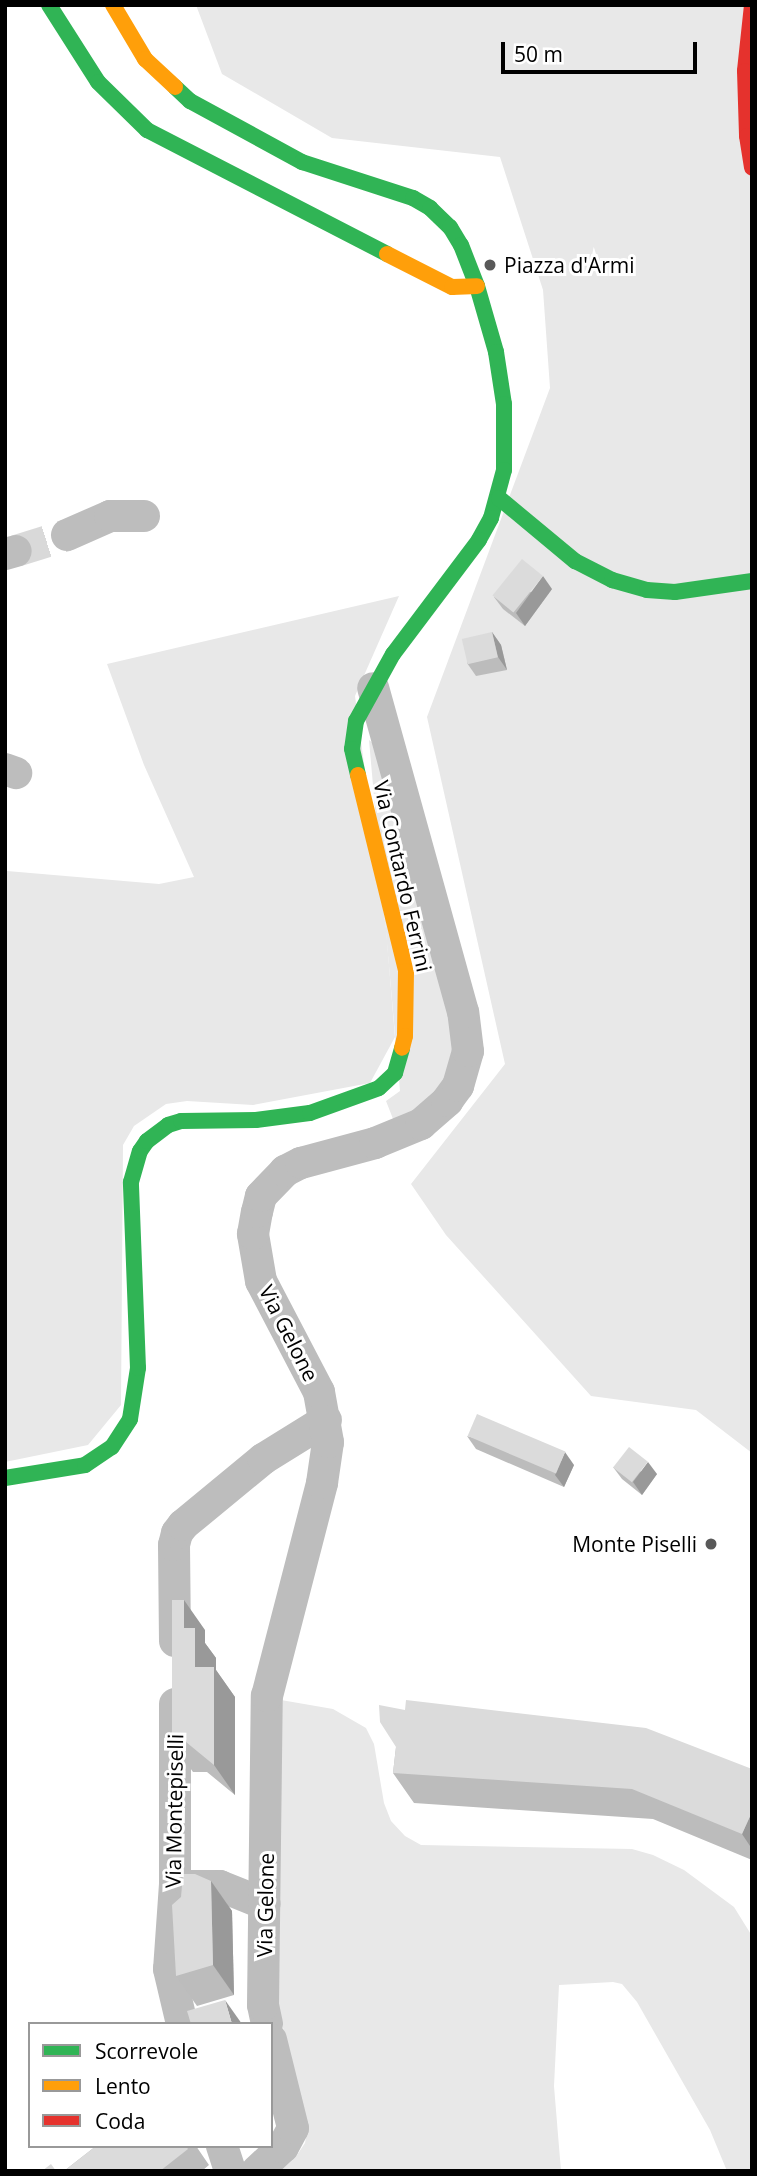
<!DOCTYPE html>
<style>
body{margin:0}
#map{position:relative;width:757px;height:2176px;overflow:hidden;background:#fff;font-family:"Open Sans",sans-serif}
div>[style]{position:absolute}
.green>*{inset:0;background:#e8e8e8}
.street-tunnel>*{height:32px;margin-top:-16px;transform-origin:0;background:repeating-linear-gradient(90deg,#d9d9d9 0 32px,transparent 0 48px)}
.street>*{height:32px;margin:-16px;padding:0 16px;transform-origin:16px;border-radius:16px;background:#bdbdbd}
.fast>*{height:16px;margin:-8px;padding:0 8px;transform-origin:8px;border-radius:8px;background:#30b455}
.slow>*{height:16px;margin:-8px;padding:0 8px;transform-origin:8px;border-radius:8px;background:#ff9f0a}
.jam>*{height:16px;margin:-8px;padding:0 8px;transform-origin:8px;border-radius:8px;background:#e5322d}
.wall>*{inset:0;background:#bcbcbc}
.shaded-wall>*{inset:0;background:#999}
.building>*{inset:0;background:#dbdbdb;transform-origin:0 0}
.dots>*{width:19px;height:19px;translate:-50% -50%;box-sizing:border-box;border:4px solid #fff;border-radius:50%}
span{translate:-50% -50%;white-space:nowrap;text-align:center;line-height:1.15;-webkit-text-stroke:6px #fff;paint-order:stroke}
.poi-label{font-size:21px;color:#000}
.left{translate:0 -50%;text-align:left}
.right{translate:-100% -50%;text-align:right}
.street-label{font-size:21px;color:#000}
.frame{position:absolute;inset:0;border:7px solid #000;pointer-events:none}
.legend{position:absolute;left:28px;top:2022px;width:245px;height:126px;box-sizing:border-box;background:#fff;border:2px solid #999;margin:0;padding:9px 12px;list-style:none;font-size:21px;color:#000}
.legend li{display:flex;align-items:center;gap:14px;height:35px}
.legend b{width:35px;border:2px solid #999}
.scale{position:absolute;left:501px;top:42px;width:196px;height:32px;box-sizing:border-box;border:4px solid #000;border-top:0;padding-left:9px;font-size:21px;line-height:24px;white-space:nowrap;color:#000;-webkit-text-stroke:5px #fff;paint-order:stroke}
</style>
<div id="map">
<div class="green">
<div style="clip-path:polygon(196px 5px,752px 5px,752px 1453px,696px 1410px,591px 1396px,446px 1235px,411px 1184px,505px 1064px,427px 717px,550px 388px,543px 290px,500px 157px,332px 138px,222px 74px)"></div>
<div style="clip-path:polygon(399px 596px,355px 696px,386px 929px,395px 1037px,370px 1083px,253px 1105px,187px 1101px,166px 1104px,134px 1126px,123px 1145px,121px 1405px,88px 1445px,5px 1462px,5px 867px,7px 871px,159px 884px,194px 877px,144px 765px,107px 664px)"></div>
<div style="clip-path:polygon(369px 740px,378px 747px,451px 1014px,455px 1063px,434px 1101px,395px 1124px,386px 1101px,400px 1091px)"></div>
<div style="clip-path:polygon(281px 1700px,333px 1709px,366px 1728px,374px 1744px,384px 1803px,391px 1821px,405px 1836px,421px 1845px,632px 1849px,653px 1855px,684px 1870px,734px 1907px,752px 1936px,752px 2171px,727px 2171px,710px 2130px,637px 2002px,622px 1984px,613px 1982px,559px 1985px,554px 2086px,561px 2171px,279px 2171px,297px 2155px,305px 2143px,307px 2131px,278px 2006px)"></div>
</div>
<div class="street-tunnel">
<div style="left:16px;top:551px;width:53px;rotate:-17.4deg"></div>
</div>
<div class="street">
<div style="left:67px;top:535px;width:47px;rotate:-23.8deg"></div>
<div style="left:110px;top:516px;width:34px"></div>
<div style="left:5px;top:554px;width:11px;rotate:-15deg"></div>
<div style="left:5px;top:769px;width:12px;rotate:20deg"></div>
<div style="left:175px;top:1641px;width:96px;rotate:-90.6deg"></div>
<div style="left:174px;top:1545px;width:12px;rotate:-76deg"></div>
<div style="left:177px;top:1533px;width:10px;rotate:-53deg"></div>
<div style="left:183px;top:1525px;width:104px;rotate:-39.5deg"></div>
<div style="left:263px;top:1459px;width:74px;rotate:-31.8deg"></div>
<div style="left:175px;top:1704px;width:180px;rotate:90deg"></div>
<div style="left:175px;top:1884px;width:85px;rotate:94deg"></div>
<div style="left:169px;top:1969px;width:57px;rotate:76.7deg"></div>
<div style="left:186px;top:1901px;width:11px;rotate:-90deg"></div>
<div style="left:186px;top:1890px;width:6px;rotate:-39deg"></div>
<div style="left:191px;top:1886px;width:29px"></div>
<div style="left:220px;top:1886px;width:48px;rotate:21.8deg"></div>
<div style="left:267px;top:2024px;width:19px;rotate:-102deg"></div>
<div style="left:263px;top:2005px;width:309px;rotate:-89.3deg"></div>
<div style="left:267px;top:1696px;width:220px;rotate:-75.5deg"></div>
<div style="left:322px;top:1483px;width:41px;rotate:-81.7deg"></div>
<div style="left:328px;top:1442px;width:51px;rotate:-100.2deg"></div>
<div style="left:319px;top:1392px;width:125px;rotate:-117.6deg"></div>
<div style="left:261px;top:1281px;width:48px;rotate:-99.7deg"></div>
<div style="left:253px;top:1234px;width:22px;rotate:-80deg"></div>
<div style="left:257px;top:1212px;width:16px;rotate:-76deg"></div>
<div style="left:261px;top:1196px;width:35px;rotate:-46deg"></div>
<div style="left:285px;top:1171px;width:18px;rotate:-27deg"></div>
<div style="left:301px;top:1163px;width:77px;rotate:-15.1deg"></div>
<div style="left:375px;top:1143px;width:50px;rotate:-22.4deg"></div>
<div style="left:421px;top:1124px;width:35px;rotate:-41deg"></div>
<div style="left:447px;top:1101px;width:19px;rotate:-54deg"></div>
<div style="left:458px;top:1086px;width:36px;rotate:-74deg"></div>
<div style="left:468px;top:1051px;width:39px;rotate:-97deg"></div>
<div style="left:463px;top:1012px;width:336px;rotate:-105.5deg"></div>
<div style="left:222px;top:2146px;width:26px;rotate:72deg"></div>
<div style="left:257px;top:2171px;width:35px;rotate:-43deg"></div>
<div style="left:283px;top:2147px;width:21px;rotate:-62deg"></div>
<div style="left:293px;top:2128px;width:91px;rotate:-104deg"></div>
</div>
<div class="fast">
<div style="left:49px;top:5px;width:91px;rotate:57.5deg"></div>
<div style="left:98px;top:82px;width:69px;rotate:44.4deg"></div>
<div style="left:147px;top:130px;width:270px;rotate:27.3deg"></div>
<div style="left:175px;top:87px;width:21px;rotate:43deg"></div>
<div style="left:190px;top:101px;width:128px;rotate:28.6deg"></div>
<div style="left:302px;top:162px;width:117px;rotate:18deg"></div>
<div style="left:413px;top:198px;width:20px;rotate:30deg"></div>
<div style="left:430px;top:208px;width:28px;rotate:44deg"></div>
<div style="left:450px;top:227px;width:21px;rotate:59deg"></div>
<div style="left:461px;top:245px;width:44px;rotate:68.7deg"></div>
<div style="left:477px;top:286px;width:69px;rotate:73.9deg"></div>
<div style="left:496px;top:352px;width:53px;rotate:81.3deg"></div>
<div style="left:504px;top:404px;width:66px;rotate:90deg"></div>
<div style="left:504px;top:470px;width:50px;rotate:105.2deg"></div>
<div style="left:491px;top:518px;width:25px;rotate:119deg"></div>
<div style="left:479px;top:540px;width:143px;rotate:127deg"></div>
<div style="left:393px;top:654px;width:77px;rotate:118.9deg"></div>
<div style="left:356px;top:721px;width:28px;rotate:98deg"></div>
<div style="left:352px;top:749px;width:27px;rotate:77deg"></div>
<div style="left:499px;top:498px;width:99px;rotate:39.7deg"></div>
<div style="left:575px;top:561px;width:42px;rotate:27.2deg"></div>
<div style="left:612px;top:580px;width:36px;rotate:16deg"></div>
<div style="left:647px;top:590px;width:28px;rotate:4deg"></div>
<div style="left:675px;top:592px;width:78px;rotate:-8.1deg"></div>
<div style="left:5px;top:1478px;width:81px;rotate:-9.2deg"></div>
<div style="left:85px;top:1465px;width:32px;rotate:-34deg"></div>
<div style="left:112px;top:1447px;width:33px;rotate:-57deg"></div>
<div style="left:130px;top:1419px;width:52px;rotate:-81.1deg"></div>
<div style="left:138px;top:1368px;width:186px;rotate:-92.2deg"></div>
<div style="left:131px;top:1182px;width:32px;rotate:-74deg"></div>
<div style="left:140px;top:1151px;width:12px;rotate:-55deg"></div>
<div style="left:147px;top:1141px;width:26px;rotate:-37deg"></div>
<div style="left:168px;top:1125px;width:14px;rotate:-17deg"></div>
<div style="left:181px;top:1121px;width:75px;rotate:-0.8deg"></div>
<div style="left:256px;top:1120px;width:54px;rotate:-7.4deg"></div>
<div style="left:310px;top:1113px;width:73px;rotate:-19.9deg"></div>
<div style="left:379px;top:1088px;width:22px;rotate:-43deg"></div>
<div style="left:395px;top:1073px;width:26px;rotate:-74deg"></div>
</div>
<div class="slow">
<div style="left:113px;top:5px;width:63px;rotate:59.3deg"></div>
<div style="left:145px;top:59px;width:41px;rotate:43deg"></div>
<div style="left:387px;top:254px;width:73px;rotate:26.9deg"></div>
<div style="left:452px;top:287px;width:25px;rotate:-2deg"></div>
<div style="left:358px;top:775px;width:202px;rotate:76.2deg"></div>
<div style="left:406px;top:971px;width:65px;rotate:90.9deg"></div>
<div style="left:405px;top:1036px;width:12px;rotate:104deg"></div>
</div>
<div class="jam">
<div style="left:752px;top:5px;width:66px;rotate:96.1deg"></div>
<div style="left:745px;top:71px;width:65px;rotate:88.2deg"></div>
<div style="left:747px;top:136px;width:32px;rotate:81deg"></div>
</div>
<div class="wall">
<div style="clip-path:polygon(552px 589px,525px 626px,503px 609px,494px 597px)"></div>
<div style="clip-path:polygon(492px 632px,501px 645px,507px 670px,476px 676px,467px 663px)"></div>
<div style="clip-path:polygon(467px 1436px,574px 1465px,564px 1487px,476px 1449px)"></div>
<div style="clip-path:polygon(613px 1467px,657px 1474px,642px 1495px,622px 1479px)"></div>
<div style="clip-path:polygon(205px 1630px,205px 1643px,216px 1658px,216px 1670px,235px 1697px,235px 1795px,207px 1772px,193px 1772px,172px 1742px)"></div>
<div style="clip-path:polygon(396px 1747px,752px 1769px,752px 1860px,653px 1819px,414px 1803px,393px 1773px)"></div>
<div style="clip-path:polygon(211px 1881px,232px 1911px,234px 1995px,197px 2006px,176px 1976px)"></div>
<div style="clip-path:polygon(96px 2146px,196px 2146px,209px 2165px,203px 2170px,203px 2171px,64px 2171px)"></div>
</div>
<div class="shaded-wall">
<div style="clip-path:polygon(543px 576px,552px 589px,525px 626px,516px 613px)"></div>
<div style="clip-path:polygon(492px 632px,501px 645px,507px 670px,498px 657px)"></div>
<div style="clip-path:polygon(565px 1452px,574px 1465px,564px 1487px,555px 1475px)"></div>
<div style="clip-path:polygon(648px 1462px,657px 1474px,642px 1495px,633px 1482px)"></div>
<div style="clip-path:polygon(184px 1600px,205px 1630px,205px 1643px,216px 1658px,216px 1670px,235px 1697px,235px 1795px,214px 1765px,195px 1667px,184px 1628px)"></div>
<div style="clip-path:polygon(752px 1812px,752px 1849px,742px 1834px)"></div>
<div style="clip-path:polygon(211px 1881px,232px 1911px,234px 1995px,213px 1965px)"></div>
<div style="clip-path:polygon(225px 2000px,242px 2024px,232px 2024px)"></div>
</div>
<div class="building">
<div style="left:522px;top:559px;width:27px;height:47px;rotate:39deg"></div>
<div style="left:492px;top:632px;width:26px;height:31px;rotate:77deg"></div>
<div style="left:477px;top:1414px;width:96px;height:24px;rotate:23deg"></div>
<div style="left:629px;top:1447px;width:24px;height:26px;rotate:38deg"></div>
<div style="clip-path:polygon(172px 1600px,184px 1600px,184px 1628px,195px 1628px,195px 1667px,214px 1667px,214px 1765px,186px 1742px,172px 1742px)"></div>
<div style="clip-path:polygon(406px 1700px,646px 1728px,752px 1769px,752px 1812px,742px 1834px,632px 1789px,393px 1773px,396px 1747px,380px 1722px,379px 1705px,405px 1710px)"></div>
<div style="clip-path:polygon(183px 1874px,195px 1874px,211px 1881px,213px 1965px,176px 1976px,172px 1905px,181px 1897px)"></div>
<div style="clip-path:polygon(225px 2000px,232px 2024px,191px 2024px,187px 2011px)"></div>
<div style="clip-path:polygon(96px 2146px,186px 2146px,188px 2149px,160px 2171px,64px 2171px)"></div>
<div style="clip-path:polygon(51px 2164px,56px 2171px,42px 2171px)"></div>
</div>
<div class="dots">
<div style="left:490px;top:265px;background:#595959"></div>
<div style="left:711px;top:1544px;background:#595959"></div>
</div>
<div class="poi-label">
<span class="left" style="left:504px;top:265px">Piazza d'Armi</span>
<span class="right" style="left:697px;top:1544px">Monte Piselli</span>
</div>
<div class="street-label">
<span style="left:403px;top:876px;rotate:77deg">Via Contardo Ferrini</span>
<span style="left:289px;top:1333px;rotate:63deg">Via Gelone</span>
<span style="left:174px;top:1811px;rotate:-89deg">Via Montepiselli</span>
<span style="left:265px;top:1905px;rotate:-89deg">Via Gelone</span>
</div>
<div class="frame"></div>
<ul class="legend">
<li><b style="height:9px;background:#30b455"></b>Scorrevole</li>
<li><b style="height:9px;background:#ff9f0a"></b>Lento</li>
<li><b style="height:9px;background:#e5322d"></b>Coda</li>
</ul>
<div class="scale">50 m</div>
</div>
